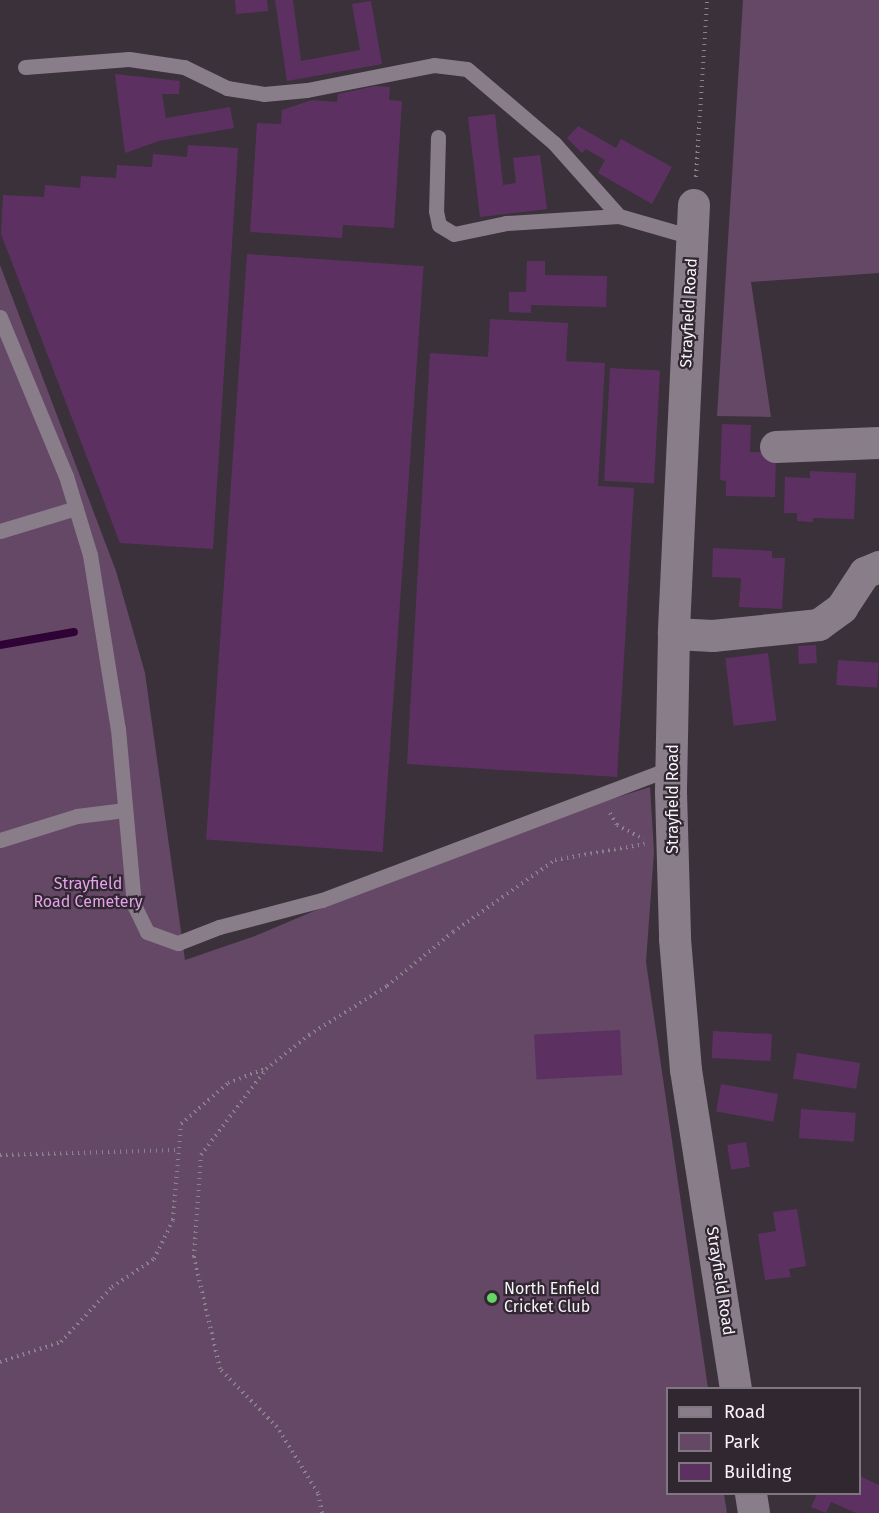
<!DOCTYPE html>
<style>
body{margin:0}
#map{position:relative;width:879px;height:1513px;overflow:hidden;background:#3a313b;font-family:"Fira Sans",sans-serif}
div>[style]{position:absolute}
.green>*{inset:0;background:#644866}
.stream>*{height:8px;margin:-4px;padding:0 4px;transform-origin:4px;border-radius:4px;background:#2f0335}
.building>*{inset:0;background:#5d3062;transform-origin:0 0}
.path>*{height:4px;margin-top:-2px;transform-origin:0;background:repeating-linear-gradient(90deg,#8b838c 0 1.5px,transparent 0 6px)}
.service>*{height:15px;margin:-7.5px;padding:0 7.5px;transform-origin:7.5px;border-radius:7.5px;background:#887d89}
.minor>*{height:32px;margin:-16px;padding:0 16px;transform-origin:16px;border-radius:16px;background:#887d89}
.dots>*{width:16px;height:16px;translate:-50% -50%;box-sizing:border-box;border:3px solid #302730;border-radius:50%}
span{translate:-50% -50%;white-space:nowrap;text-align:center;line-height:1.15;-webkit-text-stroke:4.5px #302730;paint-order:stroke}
.street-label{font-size:16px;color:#f8f2f9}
.park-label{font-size:16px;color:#e6a1ed}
.poi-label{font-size:16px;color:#f8f2f9}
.left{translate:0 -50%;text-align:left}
.legend{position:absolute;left:666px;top:1387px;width:195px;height:108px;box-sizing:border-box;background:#302730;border:2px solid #807880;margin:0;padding:8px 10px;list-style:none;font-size:18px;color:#f8f2f9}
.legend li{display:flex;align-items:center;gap:12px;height:30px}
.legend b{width:30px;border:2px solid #807880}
</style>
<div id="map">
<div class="green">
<div style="clip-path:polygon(743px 0,879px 0,879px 273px,751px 282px,771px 417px,717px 416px)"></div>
<div style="clip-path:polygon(0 265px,116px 571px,145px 673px,185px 960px,255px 936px,486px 838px,650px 787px,654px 852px,646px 962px,708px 1388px,668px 1388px,668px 1494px,724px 1494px,727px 1513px,0 1513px)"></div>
</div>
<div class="stream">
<div style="left:0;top:645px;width:75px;rotate:-10deg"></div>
</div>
<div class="building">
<div style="clip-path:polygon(235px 0,267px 0,268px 11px,236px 14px)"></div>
<div style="clip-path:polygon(275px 0,293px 0,301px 61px,360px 50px,352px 4px,371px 1px,382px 64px,287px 81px)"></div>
<div style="clip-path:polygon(115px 74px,180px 81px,179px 94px,162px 94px,166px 118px,230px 107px,234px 128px,159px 141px,125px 153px)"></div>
<div style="clip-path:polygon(375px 86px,390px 87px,389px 100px,402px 101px,394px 228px,343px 225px,342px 238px,250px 232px,257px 123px,281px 124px,282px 110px,312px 100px,337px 102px,338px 94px)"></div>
<div style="clip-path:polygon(495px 114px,503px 185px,516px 183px,513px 158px,540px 155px,547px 209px,480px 217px,468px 117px)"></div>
<div style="clip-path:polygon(578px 126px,616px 148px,621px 139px,672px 167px,652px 204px,598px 173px,605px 160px,586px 149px,582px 153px,567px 138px)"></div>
<div style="clip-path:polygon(188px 145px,238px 148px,213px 549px,120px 543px,1px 234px,3px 195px,44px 197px,45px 185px,80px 188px,81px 176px,116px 178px,117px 165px,152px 167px,153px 154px,187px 157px)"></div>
<div style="left:247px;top:254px;width:177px;height:587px;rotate:4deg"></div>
<div style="clip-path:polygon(527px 261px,545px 261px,545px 275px,607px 276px,606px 307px,531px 305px,531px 313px,509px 312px,509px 292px,526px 292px)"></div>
<div style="clip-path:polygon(490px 319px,568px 323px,566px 361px,605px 363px,598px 486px,634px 488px,617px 777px,407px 764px,430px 353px,488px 357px)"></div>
<div style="left:610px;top:368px;width:50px;height:113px;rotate:3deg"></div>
<div style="clip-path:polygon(722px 424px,751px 425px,750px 452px,776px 453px,775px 497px,726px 496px,726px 481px,720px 480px)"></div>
<div style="clip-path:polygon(810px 471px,856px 473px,854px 519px,813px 518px,813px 522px,797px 521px,797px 513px,784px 513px,785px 477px,810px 478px)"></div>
<div style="clip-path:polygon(713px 548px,772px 551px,772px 558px,785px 558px,782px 609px,739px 607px,741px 578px,712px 577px)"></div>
<div style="left:816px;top:645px;width:18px;height:18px;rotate:87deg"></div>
<div style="left:768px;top:653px;width:68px;height:43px;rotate:83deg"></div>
<div style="left:838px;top:660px;width:41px;height:25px;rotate:4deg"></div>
<div style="left:620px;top:1030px;width:45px;height:86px;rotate:87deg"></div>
<div style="left:713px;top:1031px;width:59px;height:27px;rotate:3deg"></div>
<div style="left:797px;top:1053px;width:64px;height:26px;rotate:9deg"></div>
<div style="left:721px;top:1084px;width:58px;height:28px;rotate:10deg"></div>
<div style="left:801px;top:1109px;width:55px;height:29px;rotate:4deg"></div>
<div style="left:746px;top:1142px;width:25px;height:19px;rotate:81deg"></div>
<div style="clip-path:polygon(797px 1209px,806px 1266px,789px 1269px,791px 1277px,765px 1280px,758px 1234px,776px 1231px,773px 1212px)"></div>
<div style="clip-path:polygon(860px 1476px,879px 1485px,879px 1513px,856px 1513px,831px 1502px,826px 1513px,811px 1507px,817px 1494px,860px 1494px)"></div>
</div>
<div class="path">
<div style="left:696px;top:177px;width:177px;rotate:-86.4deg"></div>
<div style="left:610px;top:813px;width:14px;rotate:60deg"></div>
<div style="left:617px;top:825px;width:30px;rotate:28deg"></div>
<div style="left:0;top:1155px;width:177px;rotate:-1.6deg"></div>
<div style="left:0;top:1362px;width:64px;rotate:-18.2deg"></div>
<div style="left:61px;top:1342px;width:75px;rotate:-47.2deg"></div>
<div style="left:112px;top:1287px;width:50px;rotate:-33.7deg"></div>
<div style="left:154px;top:1259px;width:43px;rotate:-64deg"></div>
<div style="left:173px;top:1220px;width:96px;rotate:-85.2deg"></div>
<div style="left:181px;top:1124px;width:62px;rotate:-41.1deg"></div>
<div style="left:228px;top:1083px;width:39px;rotate:-21deg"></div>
<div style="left:322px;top:1513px;width:20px;rotate:-101deg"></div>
<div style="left:318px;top:1493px;width:78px;rotate:-121.8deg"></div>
<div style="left:277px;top:1427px;width:81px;rotate:-134.5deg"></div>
<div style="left:220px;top:1369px;width:115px;rotate:-103.1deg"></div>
<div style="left:194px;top:1257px;width:102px;rotate:-86.1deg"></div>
<div style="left:201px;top:1155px;width:108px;rotate:-52.9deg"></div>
<div style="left:266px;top:1069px;width:55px;rotate:-38.3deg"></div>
<div style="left:309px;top:1035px;width:92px;rotate:-32.1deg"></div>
<div style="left:387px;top:986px;width:85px;rotate:-39.3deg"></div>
<div style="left:453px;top:932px;width:125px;rotate:-35.2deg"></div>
<div style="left:555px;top:860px;width:91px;rotate:-10.1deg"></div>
</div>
<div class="service">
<div style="left:25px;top:67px;width:104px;rotate:-4.4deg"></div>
<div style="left:129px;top:59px;width:56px;rotate:8.3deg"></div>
<div style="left:184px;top:67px;width:48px;rotate:26deg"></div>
<div style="left:227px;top:88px;width:37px;rotate:9deg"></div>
<div style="left:264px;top:94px;width:43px;rotate:-5.3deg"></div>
<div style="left:307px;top:90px;width:129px;rotate:-11.1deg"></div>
<div style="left:434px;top:65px;width:33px;rotate:7deg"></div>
<div style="left:467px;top:69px;width:114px;rotate:40.4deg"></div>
<div style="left:554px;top:143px;width:98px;rotate:48.3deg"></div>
<div style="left:438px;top:137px;width:74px;rotate:91.5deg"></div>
<div style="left:436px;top:211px;width:14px;rotate:78deg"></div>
<div style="left:439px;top:225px;width:17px;rotate:31deg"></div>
<div style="left:454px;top:234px;width:53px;rotate:-11.9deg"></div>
<div style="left:506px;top:223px;width:113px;rotate:-3.5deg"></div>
<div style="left:619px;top:216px;width:76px;rotate:16deg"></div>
<div style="left:0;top:317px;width:172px;rotate:67.5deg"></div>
<div style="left:66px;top:476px;width:83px;rotate:73.1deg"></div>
<div style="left:90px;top:555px;width:176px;rotate:80.9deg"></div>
<div style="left:118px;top:729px;width:177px;rotate:84.8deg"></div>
<div style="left:134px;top:905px;width:30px;rotate:64deg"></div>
<div style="left:147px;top:932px;width:33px;rotate:20deg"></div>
<div style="left:178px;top:943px;width:44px;rotate:-21.3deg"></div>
<div style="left:219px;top:927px;width:106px;rotate:-14.7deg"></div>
<div style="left:322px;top:900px;width:374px;rotate:-20.7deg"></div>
<div style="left:0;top:531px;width:79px;rotate:-16.8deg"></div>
<div style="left:0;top:840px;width:81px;rotate:-17.3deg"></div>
<div style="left:77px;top:816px;width:48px;rotate:-7.1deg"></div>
</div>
<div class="minor">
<div style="left:694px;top:205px;width:429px;rotate:92.7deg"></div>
<div style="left:674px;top:634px;width:158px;rotate:91.1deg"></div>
<div style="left:671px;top:792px;width:147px;rotate:88.4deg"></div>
<div style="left:675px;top:939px;width:131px;rotate:85.2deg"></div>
<div style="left:686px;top:1070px;width:322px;rotate:81.1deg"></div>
<div style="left:776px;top:447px;width:103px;rotate:-2.2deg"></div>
<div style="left:674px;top:634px;width:39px;rotate:3deg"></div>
<div style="left:713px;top:636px;width:107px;rotate:-5.9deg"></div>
<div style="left:819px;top:625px;width:29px;rotate:-36deg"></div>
<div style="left:842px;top:608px;width:42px;rotate:-56.7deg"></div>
<div style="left:865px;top:573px;width:15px;rotate:-23deg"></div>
<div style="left:751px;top:1494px;width:19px;rotate:81deg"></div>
</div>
<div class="dots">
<div style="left:492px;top:1298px;background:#67d465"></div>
</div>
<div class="street-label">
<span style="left:689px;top:313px;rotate:-87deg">Strayfield Road</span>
<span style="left:673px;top:799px;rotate:-90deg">Strayfield Road</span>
<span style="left:720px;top:1281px;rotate:81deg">Strayfield Road</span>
</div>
<div class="park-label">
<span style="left:88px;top:893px">Strayfield<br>Road Cemetery</span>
</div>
<div class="poi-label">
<span class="left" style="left:504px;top:1298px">North Enfield<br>Cricket Club</span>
</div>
<ul class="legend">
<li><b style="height:8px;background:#887d89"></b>Road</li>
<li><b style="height:16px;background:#644866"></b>Park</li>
<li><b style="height:16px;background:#5d3062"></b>Building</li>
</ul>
</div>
